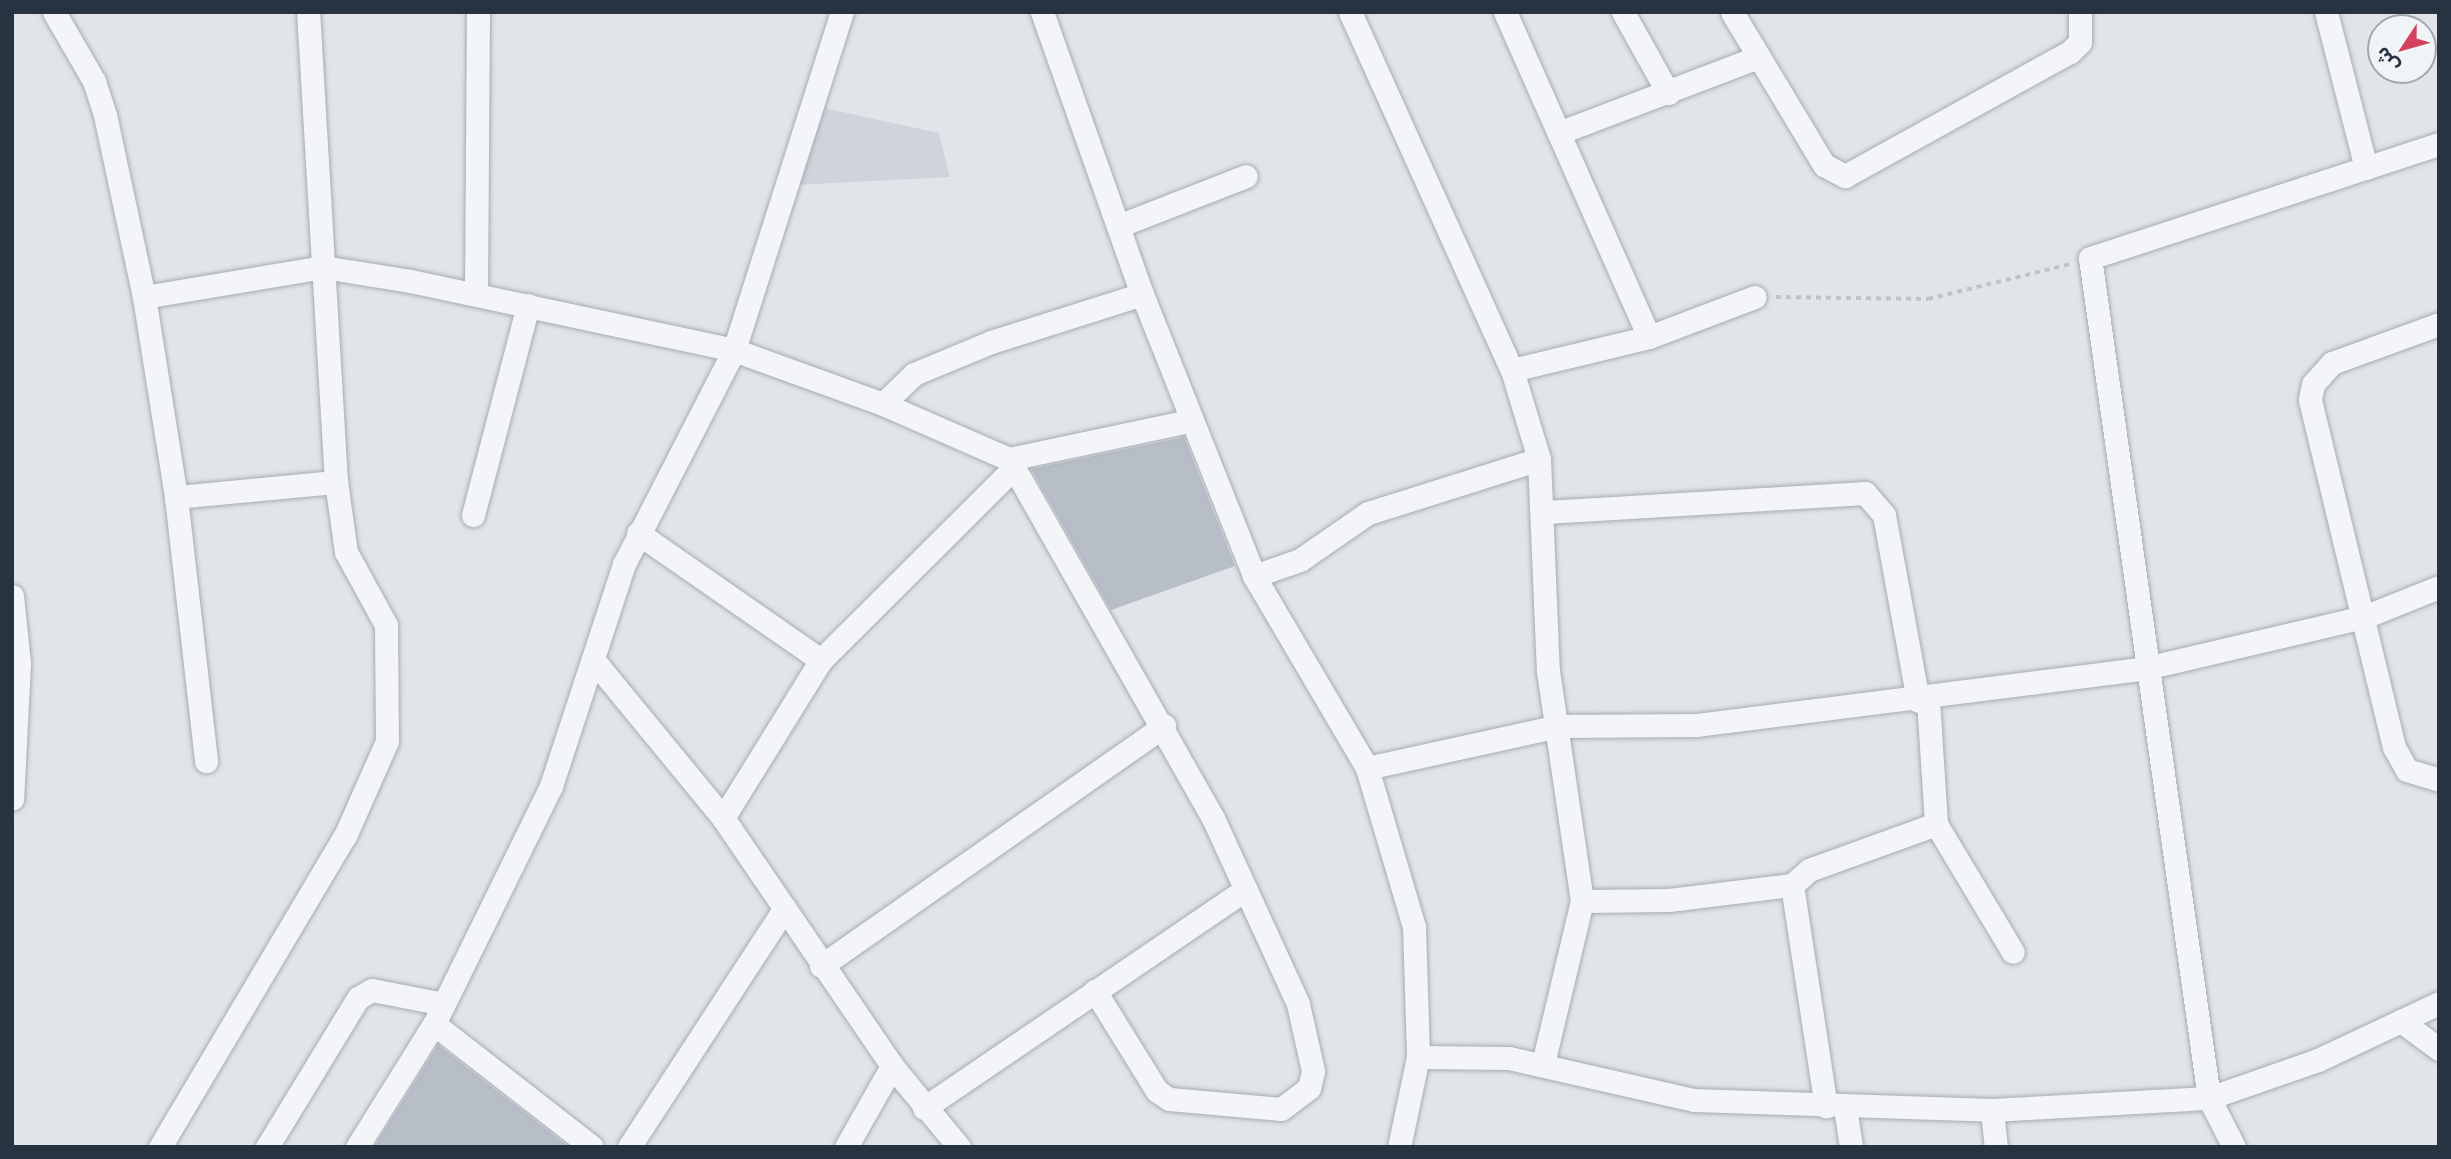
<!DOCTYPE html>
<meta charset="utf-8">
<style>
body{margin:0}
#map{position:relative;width:2451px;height:1159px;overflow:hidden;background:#e1e5ea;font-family:"Asap Condensed","Noto Sans Arabic",sans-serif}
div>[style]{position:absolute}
.built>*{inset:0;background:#cfd4dc}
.building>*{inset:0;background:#b8bec7}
.path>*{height:3.5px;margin-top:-1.75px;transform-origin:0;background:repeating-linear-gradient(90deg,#bfc3c9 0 5px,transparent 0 10px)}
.roads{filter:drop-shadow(0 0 2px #a6acb4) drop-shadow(0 0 2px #a6acb4)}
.street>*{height:23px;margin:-11.5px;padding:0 11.5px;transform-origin:11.5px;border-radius:11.5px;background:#f4f5f8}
span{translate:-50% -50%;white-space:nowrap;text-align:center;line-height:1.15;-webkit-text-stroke:5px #f1f4f7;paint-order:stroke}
.frame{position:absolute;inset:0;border:14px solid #283342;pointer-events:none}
.north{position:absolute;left:2367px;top:14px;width:70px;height:70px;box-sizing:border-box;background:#f1f4f7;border:2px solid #a1a7af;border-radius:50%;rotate:234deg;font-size:19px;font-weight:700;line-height:28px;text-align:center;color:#283342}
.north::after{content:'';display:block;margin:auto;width:24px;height:32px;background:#d4415e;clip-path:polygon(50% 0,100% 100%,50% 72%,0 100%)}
</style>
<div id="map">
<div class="built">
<div style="clip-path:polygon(824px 108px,939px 133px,950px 177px,797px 185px)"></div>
</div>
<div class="building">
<div style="clip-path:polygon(1184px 437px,1235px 566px,1111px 610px,1031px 469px)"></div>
<div style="clip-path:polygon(438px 1045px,569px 1147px,374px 1147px)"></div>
</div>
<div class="path">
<div style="left:1776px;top:297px;width:152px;rotate:0.8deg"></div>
<div style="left:1928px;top:299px;width:147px;rotate:-13.8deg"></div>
</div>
<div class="roads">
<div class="street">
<div style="left:54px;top:12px;width:80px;rotate:59.9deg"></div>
<div style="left:94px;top:81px;width:36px;rotate:72deg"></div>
<div style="left:105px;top:115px;width:186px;rotate:77.9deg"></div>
<div style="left:144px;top:297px;width:203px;rotate:80.9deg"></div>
<div style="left:176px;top:497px;width:266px;rotate:83.5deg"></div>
<div style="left:1042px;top:12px;width:299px;rotate:70.5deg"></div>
<div style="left:1142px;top:294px;width:303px;rotate:68.3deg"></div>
<div style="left:1254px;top:576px;width:223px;rotate:59.5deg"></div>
<div style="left:1367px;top:768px;width:166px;rotate:73.5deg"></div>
<div style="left:1414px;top:927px;width:130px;rotate:88.2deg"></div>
<div style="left:1418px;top:1057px;width:92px;rotate:101.9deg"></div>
<div style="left:1350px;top:12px;width:393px;rotate:65.7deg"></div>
<div style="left:1512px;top:370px;width:93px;rotate:73.1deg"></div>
<div style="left:1539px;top:459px;width:212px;rotate:87.6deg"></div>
<div style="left:1548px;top:671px;width:232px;rotate:81.6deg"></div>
<div style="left:1582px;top:901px;width:168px;rotate:103.5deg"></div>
<div style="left:1505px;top:12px;width:355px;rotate:66.1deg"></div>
<div style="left:1623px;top:12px;width:93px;rotate:60.9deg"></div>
<div style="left:1732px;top:12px;width:179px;rotate:59deg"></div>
<div style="left:1824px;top:165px;width:24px;rotate:28deg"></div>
<div style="left:1845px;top:176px;width:257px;rotate:-28.9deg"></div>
<div style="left:2070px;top:52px;width:14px;rotate:-45deg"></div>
<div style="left:2080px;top:42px;width:30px;rotate:-90deg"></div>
<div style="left:2326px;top:12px;width:161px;rotate:75.6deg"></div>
<div style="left:1561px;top:132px;width:211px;rotate:-20.8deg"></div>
<div style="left:1118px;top:226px;width:137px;rotate:-21.3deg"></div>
<div style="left:476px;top:294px;width:282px;rotate:-89.6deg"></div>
<div style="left:144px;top:297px;width:181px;rotate:-9.5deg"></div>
<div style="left:323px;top:267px;width:88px;rotate:9.1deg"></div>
<div style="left:410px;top:281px;width:331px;rotate:12deg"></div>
<div style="left:734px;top:350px;width:158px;rotate:19.9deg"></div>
<div style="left:883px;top:404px;width:137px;rotate:23.6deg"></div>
<div style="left:1009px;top:459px;width:185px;rotate:-11.9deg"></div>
<div style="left:2439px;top:324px;width:114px;rotate:160deg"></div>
<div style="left:2332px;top:363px;width:28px;rotate:132deg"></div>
<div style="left:2313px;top:384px;width:16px;rotate:101deg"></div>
<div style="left:2310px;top:400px;width:357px;rotate:76.4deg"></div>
<div style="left:2394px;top:747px;width:26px;rotate:61deg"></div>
<div style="left:2407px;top:770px;width:34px;rotate:17deg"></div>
<div style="left:1512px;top:370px;width:141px;rotate:-13.5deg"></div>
<div style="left:1649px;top:337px;width:113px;rotate:-20.7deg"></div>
<div style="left:883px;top:404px;width:43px;rotate:-44.1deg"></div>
<div style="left:914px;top:374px;width:83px;rotate:-22.6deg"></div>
<div style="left:991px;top:342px;width:158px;rotate:-17.6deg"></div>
<div style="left:1009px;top:459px;width:413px;rotate:60.4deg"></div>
<div style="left:1213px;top:818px;width:205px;rotate:65.4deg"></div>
<div style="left:1298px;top:1004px;width:69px;rotate:77.4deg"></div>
<div style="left:1313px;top:1071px;width:17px;rotate:103deg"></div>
<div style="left:1309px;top:1088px;width:35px;rotate:143deg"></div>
<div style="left:1281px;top:1109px;width:112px;rotate:-174.9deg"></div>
<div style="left:1169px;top:1099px;width:14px;rotate:-146deg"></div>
<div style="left:1157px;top:1091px;width:118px;rotate:-121.8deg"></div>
<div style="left:176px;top:497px;width:161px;rotate:-5.4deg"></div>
<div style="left:1546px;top:512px;width:320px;rotate:-3.4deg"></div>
<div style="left:1865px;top:493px;width:29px;rotate:49deg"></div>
<div style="left:1884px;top:515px;width:189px;rotate:79.6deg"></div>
<div style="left:473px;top:515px;width:217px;rotate:-75.3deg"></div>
<div style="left:638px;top:533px;width:223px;rotate:34.8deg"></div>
<div style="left:1254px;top:576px;width:49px;rotate:-19.2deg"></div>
<div style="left:1300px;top:560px;width:83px;rotate:-34.7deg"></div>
<div style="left:1368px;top:513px;width:179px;rotate:-17.5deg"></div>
<div style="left:12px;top:596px;width:67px;rotate:84deg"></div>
<div style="left:19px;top:663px;width:136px;rotate:92.9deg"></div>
<div style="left:595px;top:662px;width:202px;rotate:50.6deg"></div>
<div style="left:723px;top:818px;width:300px;rotate:55.7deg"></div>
<div style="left:892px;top:1066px;width:105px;rotate:50.4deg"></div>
<div style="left:1928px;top:700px;width:124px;rotate:86.3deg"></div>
<div style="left:1936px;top:824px;width:149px;rotate:59deg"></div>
<div style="left:1367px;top:768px;width:196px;rotate:-12.4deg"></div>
<div style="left:1558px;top:726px;width:139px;rotate:-0.4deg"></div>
<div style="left:1697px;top:725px;width:453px;rotate:-7.2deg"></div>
<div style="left:2146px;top:668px;width:224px;rotate:-13.2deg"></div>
<div style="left:2364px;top:617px;width:81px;rotate:-21.8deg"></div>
<div style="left:723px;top:818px;width:186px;rotate:-58.2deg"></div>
<div style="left:821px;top:660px;width:272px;rotate:-44.9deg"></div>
<div style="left:1792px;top:885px;width:224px;rotate:81.3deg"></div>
<div style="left:1582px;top:901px;width:87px;rotate:-0.7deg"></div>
<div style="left:1669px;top:900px;width:124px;rotate:-7deg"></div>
<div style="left:1792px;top:885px;width:23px;rotate:-41deg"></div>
<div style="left:1809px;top:870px;width:135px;rotate:-19.9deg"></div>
<div style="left:821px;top:966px;width:419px;rotate:-35deg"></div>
<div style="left:2401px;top:1021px;width:47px;rotate:36.4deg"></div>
<div style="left:434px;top:1024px;width:200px;rotate:37.9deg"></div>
<div style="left:1418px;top:1057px;width:91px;rotate:0.6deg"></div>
<div style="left:1509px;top:1058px;width:190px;rotate:12.8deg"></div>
<div style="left:1694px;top:1100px;width:298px;rotate:1.9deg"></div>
<div style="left:1992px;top:1110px;width:217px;rotate:-3.2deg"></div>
<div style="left:2209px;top:1098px;width:115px;rotate:-19.2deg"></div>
<div style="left:2318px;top:1060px;width:134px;rotate:-25.2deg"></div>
<div style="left:1845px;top:1107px;width:40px;rotate:81.5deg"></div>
<div style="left:924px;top:1108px;width:389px;rotate:-34.2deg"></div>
<div style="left:1992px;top:1110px;width:37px;rotate:84deg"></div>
<div style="left:160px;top:1147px;width:362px;rotate:-59.3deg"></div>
<div style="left:345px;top:836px;width:104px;rotate:-66.1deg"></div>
<div style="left:387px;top:741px;width:116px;rotate:-90.5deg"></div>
<div style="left:386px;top:625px;width:83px;rotate:-118.7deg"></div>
<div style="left:346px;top:552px;width:71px;rotate:-98.1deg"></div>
<div style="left:336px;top:482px;width:471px;rotate:-93.4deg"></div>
<div style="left:267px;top:1147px;width:175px;rotate:-58.6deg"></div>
<div style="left:358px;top:998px;width:16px;rotate:-30deg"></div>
<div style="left:372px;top:990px;width:73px;rotate:11deg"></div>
<div style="left:357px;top:1147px;width:145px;rotate:-58deg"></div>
<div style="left:434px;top:1024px;width:265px;rotate:-63.8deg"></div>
<div style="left:551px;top:786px;width:234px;rotate:-71.8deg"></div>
<div style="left:624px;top:564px;width:241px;rotate:-62.8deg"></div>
<div style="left:734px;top:350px;width:355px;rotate:-72.3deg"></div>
<div style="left:629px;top:1147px;width:285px;rotate:-56.9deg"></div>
<div style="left:846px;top:1147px;width:93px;rotate:-60.4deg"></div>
<div style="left:2234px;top:1147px;width:55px;rotate:-117deg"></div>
<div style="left:2209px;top:1098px;width:848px;rotate:-98.06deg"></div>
<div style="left:2090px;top:258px;width:367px;rotate:-18.1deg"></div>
</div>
</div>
<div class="frame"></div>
<div class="north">ش</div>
</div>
